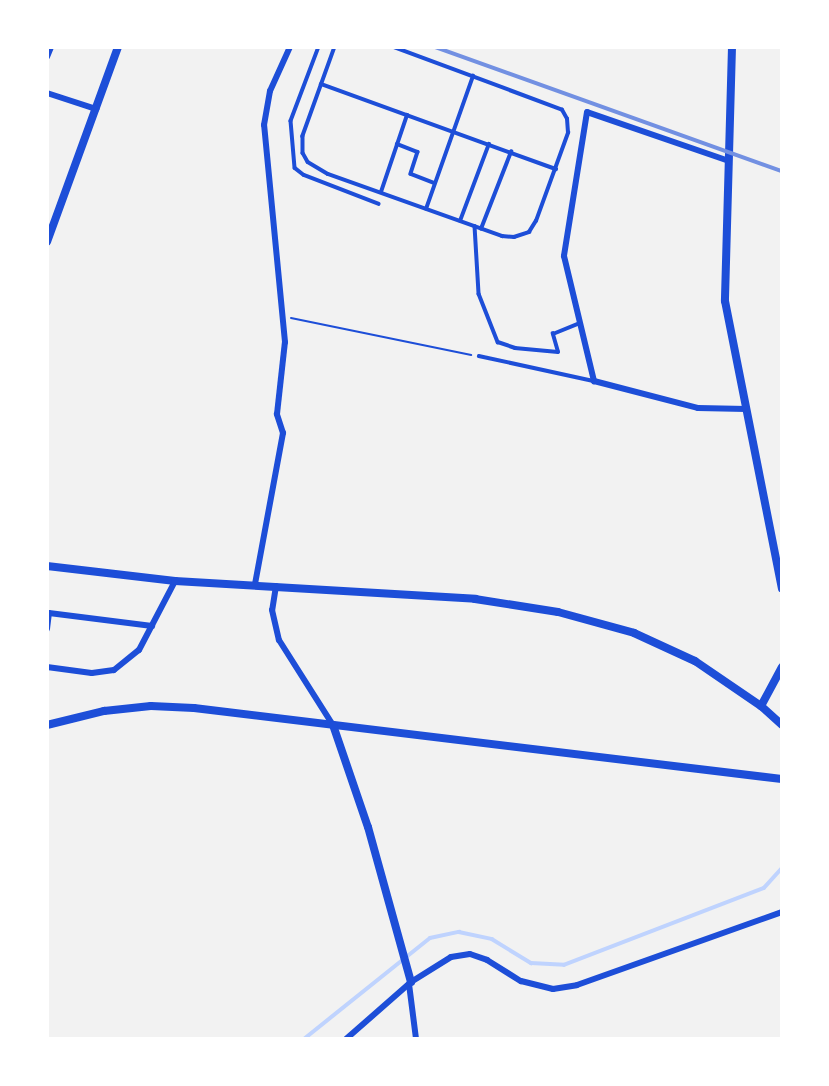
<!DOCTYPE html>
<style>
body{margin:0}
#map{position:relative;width:829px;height:1086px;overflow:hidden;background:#f2f2f2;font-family:Figtree,sans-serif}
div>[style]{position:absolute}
.stream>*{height:3.5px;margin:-1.75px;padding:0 1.75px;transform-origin:1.75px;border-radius:1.75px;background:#bfd3fe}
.path>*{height:2px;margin:-1px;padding:0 1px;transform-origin:1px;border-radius:1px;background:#1d4ed8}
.service>*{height:3.5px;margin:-1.75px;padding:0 1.75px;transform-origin:1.75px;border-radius:1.75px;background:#1d4ed8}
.minor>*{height:6px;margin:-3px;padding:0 3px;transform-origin:3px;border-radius:3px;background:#1d4ed8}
.tertiary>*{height:8px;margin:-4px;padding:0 4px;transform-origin:4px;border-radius:4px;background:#1d4ed8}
.rail>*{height:3.5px;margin:-1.75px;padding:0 1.75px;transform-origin:1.75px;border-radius:1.75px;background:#7290e2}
span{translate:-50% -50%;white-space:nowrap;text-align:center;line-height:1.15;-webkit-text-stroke:6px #fff;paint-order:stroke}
.frame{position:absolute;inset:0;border:49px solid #fff;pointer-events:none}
</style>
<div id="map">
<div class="stream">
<div style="left:304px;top:1039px;width:161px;rotate:-38.7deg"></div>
<div style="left:430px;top:938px;width:30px;rotate:-12deg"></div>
<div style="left:459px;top:932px;width:34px;rotate:12deg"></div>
<div style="left:492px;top:939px;width:46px;rotate:31.6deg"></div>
<div style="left:531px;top:963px;width:33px;rotate:3deg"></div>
<div style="left:564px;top:965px;width:214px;rotate:-21.1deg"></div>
<div style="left:764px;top:888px;width:27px;rotate:-48deg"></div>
</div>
<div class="path">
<div style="left:291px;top:318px;width:184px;rotate:11.6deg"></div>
</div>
<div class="service">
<div style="left:319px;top:47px;width:79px;rotate:110.7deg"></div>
<div style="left:291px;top:121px;width:47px;rotate:85.1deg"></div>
<div style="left:295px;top:168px;width:11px;rotate:38deg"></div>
<div style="left:304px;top:175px;width:80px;rotate:21.1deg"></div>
<div style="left:335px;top:47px;width:95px;rotate:109.8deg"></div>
<div style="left:303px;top:136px;width:17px;rotate:90deg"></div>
<div style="left:303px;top:153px;width:10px;rotate:61deg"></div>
<div style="left:308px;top:162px;width:23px;rotate:31deg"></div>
<div style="left:328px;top:174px;width:185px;rotate:19.6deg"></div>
<div style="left:502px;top:236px;width:12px;rotate:5deg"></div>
<div style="left:514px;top:237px;width:16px;rotate:-18deg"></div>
<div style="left:529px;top:232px;width:13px;rotate:-58deg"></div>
<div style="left:536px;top:221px;width:94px;rotate:-70deg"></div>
<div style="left:568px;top:133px;width:14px;rotate:-94deg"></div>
<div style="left:567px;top:119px;width:10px;rotate:-119deg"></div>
<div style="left:562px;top:110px;width:180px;rotate:-159.6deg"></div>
<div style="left:321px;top:84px;width:250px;rotate:19.9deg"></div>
<div style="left:397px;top:144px;width:22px;rotate:21deg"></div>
<div style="left:418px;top:152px;width:23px;rotate:108deg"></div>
<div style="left:411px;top:174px;width:25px;rotate:21deg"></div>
<div style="left:381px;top:192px;width:81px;rotate:-71.3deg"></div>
<div style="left:426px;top:209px;width:141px;rotate:-70.5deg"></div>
<div style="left:460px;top:221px;width:82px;rotate:-69.4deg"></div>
<div style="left:475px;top:226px;width:68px;rotate:86.6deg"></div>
<div style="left:479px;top:294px;width:52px;rotate:68.4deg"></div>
<div style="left:498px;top:342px;width:18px;rotate:19deg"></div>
<div style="left:515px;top:348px;width:43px;rotate:5.3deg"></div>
<div style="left:558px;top:352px;width:19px;rotate:-106deg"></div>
<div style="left:553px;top:334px;width:29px;rotate:-22deg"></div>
<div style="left:481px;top:229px;width:83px;rotate:-68.7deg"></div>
<div style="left:479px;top:356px;width:118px;rotate:12.3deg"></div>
</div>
<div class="minor">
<div style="left:47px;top:57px;width:11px;rotate:-68deg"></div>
<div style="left:47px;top:93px;width:52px;rotate:18.1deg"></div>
<div style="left:729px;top:161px;width:150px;rotate:-161deg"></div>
<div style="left:587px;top:112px;width:146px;rotate:99.1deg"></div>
<div style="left:564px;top:256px;width:129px;rotate:76.5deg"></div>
<div style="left:594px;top:381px;width:107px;rotate:14.6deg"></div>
<div style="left:698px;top:408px;width:48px;rotate:1.2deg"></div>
<div style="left:255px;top:584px;width:154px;rotate:-79.5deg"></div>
<div style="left:283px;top:433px;width:20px;rotate:-108deg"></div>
<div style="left:277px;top:414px;width:72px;rotate:-83.7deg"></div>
<div style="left:285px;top:342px;width:218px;rotate:-95.5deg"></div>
<div style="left:264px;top:125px;width:35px;rotate:-80deg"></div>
<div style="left:270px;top:91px;width:48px;rotate:-65.6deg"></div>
<div style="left:276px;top:586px;width:24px;rotate:99deg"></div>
<div style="left:272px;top:610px;width:31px;rotate:77deg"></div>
<div style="left:279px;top:640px;width:101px;rotate:57.6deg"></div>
<div style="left:47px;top:629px;width:16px;rotate:-83deg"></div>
<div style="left:49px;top:613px;width:104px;rotate:7.2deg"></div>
<div style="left:47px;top:667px;width:45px;rotate:7.6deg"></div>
<div style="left:92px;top:673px;width:22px;rotate:-8deg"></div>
<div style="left:114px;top:670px;width:32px;rotate:-39deg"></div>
<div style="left:139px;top:650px;width:78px;rotate:-62.4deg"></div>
<div style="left:409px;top:984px;width:55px;rotate:82.7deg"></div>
<div style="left:346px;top:1039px;width:86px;rotate:-41.2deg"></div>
<div style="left:411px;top:982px;width:47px;rotate:-32deg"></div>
<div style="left:451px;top:957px;width:19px;rotate:-9deg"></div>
<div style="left:470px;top:954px;width:18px;rotate:19deg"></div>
<div style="left:487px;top:960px;width:40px;rotate:32deg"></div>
<div style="left:521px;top:981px;width:33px;rotate:14deg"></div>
<div style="left:553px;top:989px;width:24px;rotate:-9deg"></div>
<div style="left:577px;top:985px;width:218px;rotate:-19.6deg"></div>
</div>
<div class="tertiary">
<div style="left:732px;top:47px;width:254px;rotate:91.6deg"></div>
<div style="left:725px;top:301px;width:293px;rotate:78.8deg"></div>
<div style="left:47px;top:242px;width:208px;rotate:-70deg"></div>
<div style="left:47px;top:566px;width:129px;rotate:6.7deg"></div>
<div style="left:175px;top:581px;width:301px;rotate:3.4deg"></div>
<div style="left:475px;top:599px;width:84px;rotate:8.9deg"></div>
<div style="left:558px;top:612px;width:79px;rotate:15.4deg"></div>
<div style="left:634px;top:633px;width:67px;rotate:24.7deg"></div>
<div style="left:695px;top:661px;width:80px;rotate:34.3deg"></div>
<div style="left:761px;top:706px;width:28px;rotate:42deg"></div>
<div style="left:761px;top:706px;width:44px;rotate:-61.7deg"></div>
<div style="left:47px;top:725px;width:59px;rotate:-13.8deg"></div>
<div style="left:104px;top:711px;width:47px;rotate:-6.1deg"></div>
<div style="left:151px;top:706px;width:43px;rotate:2.7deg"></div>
<div style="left:194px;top:708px;width:592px;rotate:6.89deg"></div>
<div style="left:333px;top:725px;width:108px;rotate:71.1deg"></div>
<div style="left:368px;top:827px;width:161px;rotate:74.5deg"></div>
</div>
<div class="rail">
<div style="left:435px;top:47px;width:368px;rotate:19.7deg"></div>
</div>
<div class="frame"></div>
</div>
